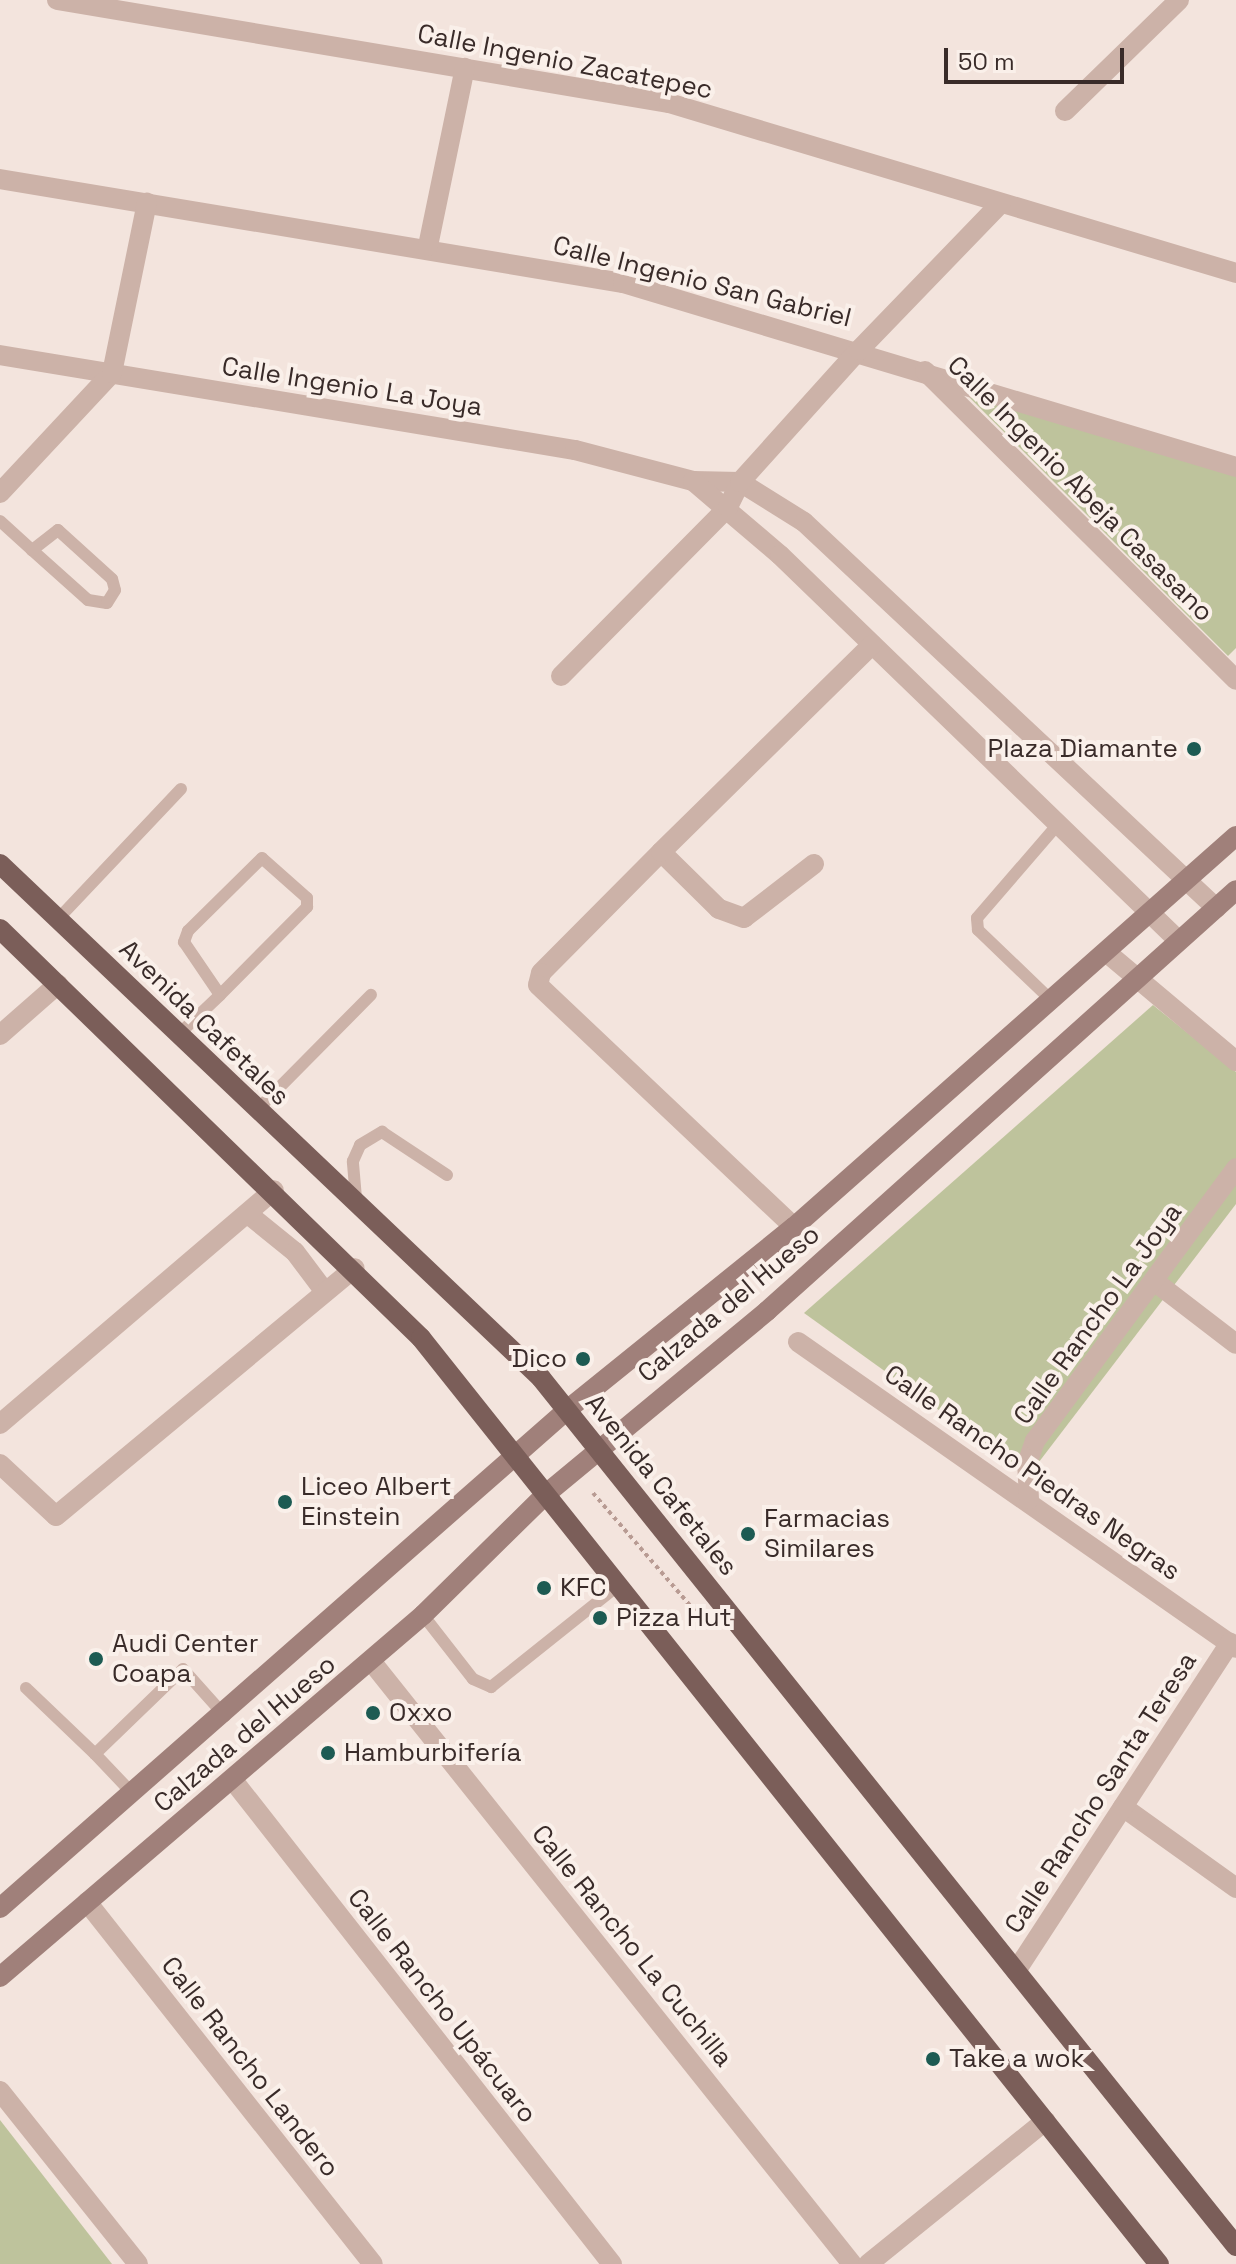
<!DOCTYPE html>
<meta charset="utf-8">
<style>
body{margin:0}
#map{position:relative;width:1236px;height:2264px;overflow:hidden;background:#f3e4dd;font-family:"Space Grotesk",sans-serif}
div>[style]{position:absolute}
.green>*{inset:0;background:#bec39c}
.path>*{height:4px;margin-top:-2px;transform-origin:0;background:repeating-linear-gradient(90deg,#b89b93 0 4px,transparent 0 8px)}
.service>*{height:12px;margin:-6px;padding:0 6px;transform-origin:6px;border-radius:6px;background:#ccb2a8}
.minor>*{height:20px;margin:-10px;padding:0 10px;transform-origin:10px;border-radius:10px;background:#ccb2a8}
.secondary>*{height:20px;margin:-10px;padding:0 10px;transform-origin:10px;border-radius:10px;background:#a0807a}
.primary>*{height:20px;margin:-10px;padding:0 10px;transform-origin:10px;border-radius:10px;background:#7b5e59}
.dots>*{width:22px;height:22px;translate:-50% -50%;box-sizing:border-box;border:4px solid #faf0ea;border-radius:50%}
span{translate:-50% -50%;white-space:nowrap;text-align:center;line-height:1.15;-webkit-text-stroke:8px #faf0ea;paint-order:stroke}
.street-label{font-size:26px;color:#392b29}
.poi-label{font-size:26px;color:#392b29}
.right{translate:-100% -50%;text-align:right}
.left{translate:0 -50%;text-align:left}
.scale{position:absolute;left:944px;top:48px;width:180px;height:36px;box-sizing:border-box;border:4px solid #392b29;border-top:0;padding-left:10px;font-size:24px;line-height:28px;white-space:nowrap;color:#392b29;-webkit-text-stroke:6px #faf0ea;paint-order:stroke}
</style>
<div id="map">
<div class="green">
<div style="clip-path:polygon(969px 397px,1236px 473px,1236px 648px,1228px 656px)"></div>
<div style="clip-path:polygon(1153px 1005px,1236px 1072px,1236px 1204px,1029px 1475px,804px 1313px)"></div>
<div style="clip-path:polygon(0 2120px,112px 2264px,0 2264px)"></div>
</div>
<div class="path">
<div style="left:593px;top:1493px;width:164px;rotate:49.2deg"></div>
</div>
<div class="service">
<div style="left:0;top:521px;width:43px;rotate:42.2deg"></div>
<div style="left:32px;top:550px;width:75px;rotate:41.8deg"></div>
<div style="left:88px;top:600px;width:19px;rotate:9deg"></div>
<div style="left:107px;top:603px;width:15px;rotate:-58deg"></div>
<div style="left:115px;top:590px;width:11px;rotate:-105deg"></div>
<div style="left:112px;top:579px;width:73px;rotate:-137.8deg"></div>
<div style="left:58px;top:530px;width:33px;rotate:142deg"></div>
<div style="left:58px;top:919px;width:179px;rotate:-46.6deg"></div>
<div style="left:1050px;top:999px;width:100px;rotate:-136.2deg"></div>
<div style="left:978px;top:930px;width:12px;rotate:-95deg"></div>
<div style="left:977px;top:918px;width:127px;rotate:-49.2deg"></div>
<div style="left:177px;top:1036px;width:59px;rotate:-43.6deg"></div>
<div style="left:220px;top:995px;width:124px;rotate:-45.3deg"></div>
<div style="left:307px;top:907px;width:9px;rotate:-90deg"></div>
<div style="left:307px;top:898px;width:60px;rotate:-138.4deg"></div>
<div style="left:262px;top:858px;width:104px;rotate:135.4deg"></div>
<div style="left:188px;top:931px;width:12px;rotate:110deg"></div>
<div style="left:184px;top:942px;width:64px;rotate:55.8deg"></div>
<div style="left:257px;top:1110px;width:162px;rotate:-45.3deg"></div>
<div style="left:356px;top:1198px;width:37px;rotate:-95deg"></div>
<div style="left:353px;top:1161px;width:17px;rotate:-66deg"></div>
<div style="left:360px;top:1145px;width:26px;rotate:-31deg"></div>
<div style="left:382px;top:1132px;width:78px;rotate:33.5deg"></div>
<div style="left:423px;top:1615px;width:81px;rotate:52deg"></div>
<div style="left:473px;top:1679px;width:20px;rotate:24deg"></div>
<div style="left:491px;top:1687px;width:164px;rotate:-38.6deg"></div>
<div style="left:26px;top:1688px;width:95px;rotate:43.7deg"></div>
<div style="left:133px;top:1794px;width:55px;rotate:-133.5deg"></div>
<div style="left:95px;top:1754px;width:122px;rotate:-44deg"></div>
<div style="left:183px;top:1669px;width:63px;rotate:48.2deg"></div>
</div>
<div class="minor">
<div style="left:57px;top:0;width:621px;rotate:9.55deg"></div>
<div style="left:669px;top:103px;width:592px;rotate:16.69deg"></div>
<div style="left:1065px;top:111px;width:159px;rotate:-44.2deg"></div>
<div style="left:0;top:179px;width:632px;rotate:9.48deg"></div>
<div style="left:623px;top:283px;width:640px;rotate:16.71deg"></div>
<div style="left:428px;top:246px;width:182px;rotate:-78.3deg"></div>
<div style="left:0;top:355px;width:583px;rotate:9.38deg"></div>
<div style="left:575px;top:450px;width:122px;rotate:14.7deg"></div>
<div style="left:693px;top:481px;width:47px;rotate:1.2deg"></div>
<div style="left:740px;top:482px;width:75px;rotate:32deg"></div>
<div style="left:804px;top:522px;width:565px;rotate:43.13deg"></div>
<div style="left:925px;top:371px;width:438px;rotate:44.8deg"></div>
<div style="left:693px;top:481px;width:114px;rotate:40.4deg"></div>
<div style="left:780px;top:555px;width:554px;rotate:44.05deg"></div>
<div style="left:0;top:493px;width:164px;rotate:-47deg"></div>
<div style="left:112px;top:373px;width:174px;rotate:-78.4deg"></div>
<div style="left:561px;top:676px;width:238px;rotate:-45.3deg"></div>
<div style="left:728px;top:507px;width:28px;rotate:-64deg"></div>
<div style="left:740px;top:482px;width:178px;rotate:-48deg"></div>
<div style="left:859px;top:350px;width:204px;rotate:-46deg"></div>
<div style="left:661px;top:852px;width:170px;rotate:134.8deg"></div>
<div style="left:541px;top:973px;width:12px;rotate:104deg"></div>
<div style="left:538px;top:985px;width:352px;rotate:43.4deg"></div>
<div style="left:814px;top:864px;width:88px;rotate:142.4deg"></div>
<div style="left:744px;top:918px;width:27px;rotate:-160deg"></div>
<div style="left:719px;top:909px;width:81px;rotate:-135.5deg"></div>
<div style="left:661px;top:852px;width:296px;rotate:-44.5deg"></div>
<div style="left:1106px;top:952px;width:170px;rotate:40deg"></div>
<div style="left:0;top:1035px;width:77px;rotate:-41.3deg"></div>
<div style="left:248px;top:1214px;width:60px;rotate:39deg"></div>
<div style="left:295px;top:1252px;width:50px;rotate:53.1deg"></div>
<div style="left:1154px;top:1281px;width:103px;rotate:37.5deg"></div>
<div style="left:798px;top:1342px;width:534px;rotate:34.94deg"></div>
<div style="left:0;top:1424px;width:360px;rotate:-40.5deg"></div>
<div style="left:0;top:1464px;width:76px;rotate:42.9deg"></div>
<div style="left:56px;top:1516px;width:388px;rotate:-39.7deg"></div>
<div style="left:1029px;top:1499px;width:35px;rotate:-93deg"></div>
<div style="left:1027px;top:1464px;width:24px;rotate:-71deg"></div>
<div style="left:1035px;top:1441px;width:339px;rotate:-53.6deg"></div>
<div style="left:371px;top:1661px;width:771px;rotate:51.42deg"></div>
<div style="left:232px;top:1779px;width:616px;rotate:51.92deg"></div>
<div style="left:1123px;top:1807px;width:139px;rotate:35.6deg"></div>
<div style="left:87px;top:1902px;width:461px;rotate:51.7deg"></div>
<div style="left:1016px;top:1971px;width:392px;rotate:-56.9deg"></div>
<div style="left:0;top:2091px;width:221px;rotate:51.4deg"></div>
<div style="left:868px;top:2264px;width:228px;rotate:-38.9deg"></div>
</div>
<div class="secondary">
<div style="left:0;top:1908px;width:755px;rotate:-41.29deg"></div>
<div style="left:567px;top:1410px;width:292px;rotate:-38.9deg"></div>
<div style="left:794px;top:1227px;width:590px;rotate:-41.5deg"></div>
<div style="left:0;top:1977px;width:557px;rotate:-40.56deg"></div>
<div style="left:423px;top:1615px;width:173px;rotate:-44.5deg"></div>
<div style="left:546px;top:1494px;width:287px;rotate:-39.6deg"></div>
<div style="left:767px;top:1311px;width:630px;rotate:-41.91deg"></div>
</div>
<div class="primary">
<div style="left:0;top:864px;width:746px;rotate:43.53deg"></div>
<div style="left:541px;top:1378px;width:1112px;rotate:51.32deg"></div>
<div style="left:0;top:929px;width:587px;rotate:44.17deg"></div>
<div style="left:421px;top:1338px;width:1184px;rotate:51.45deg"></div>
</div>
<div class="dots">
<div style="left:1194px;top:749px;background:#1d5b53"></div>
<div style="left:583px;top:1359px;background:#1d5b53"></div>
<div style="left:285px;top:1502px;background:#1d5b53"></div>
<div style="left:748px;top:1534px;background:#1d5b53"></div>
<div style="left:544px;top:1588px;background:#1d5b53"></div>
<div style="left:600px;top:1618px;background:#1d5b53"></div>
<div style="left:96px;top:1659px;background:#1d5b53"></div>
<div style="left:373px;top:1713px;background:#1d5b53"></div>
<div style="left:328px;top:1753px;background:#1d5b53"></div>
<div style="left:933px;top:2059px;background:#1d5b53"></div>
</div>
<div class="street-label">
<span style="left:565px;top:62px;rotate:11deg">Calle Ingenio Zacatepec</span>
<span style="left:702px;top:282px;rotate:14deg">Calle Ingenio San Gabriel</span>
<span style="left:352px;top:387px;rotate:9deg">Calle Ingenio La Joya</span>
<span style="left:1080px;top:489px;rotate:45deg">Calle Ingenio Abeja Casasano</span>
<span style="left:204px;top:1023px;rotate:44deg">Avenida Cafetales</span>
<span style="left:729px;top:1304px;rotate:-40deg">Calzada del Hueso</span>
<span style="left:1098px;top:1314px;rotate:-54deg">Calle Rancho La Joya</span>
<span style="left:1032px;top:1473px;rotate:35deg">Calle Rancho Piedras Negras</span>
<span style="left:661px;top:1485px;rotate:51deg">Avenida Cafetales</span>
<span style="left:245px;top:1734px;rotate:-40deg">Calzada del Hueso</span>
<span style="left:1101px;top:1793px;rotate:-57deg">Calle Rancho Santa Teresa</span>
<span style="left:632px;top:1946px;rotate:51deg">Calle Rancho La Cuchilla</span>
<span style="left:442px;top:2006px;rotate:52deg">Calle Rancho Upácuaro</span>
<span style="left:250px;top:2067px;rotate:52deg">Calle Rancho Landero</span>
</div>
<div class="poi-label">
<span class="right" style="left:1178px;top:749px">Plaza Diamante</span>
<span class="right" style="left:567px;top:1359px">Dico</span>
<span class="left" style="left:301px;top:1502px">Liceo Albert<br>Einstein</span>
<span class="left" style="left:764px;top:1534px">Farmacias<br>Similares</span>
<span class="left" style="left:560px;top:1588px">KFC</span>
<span class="left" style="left:616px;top:1618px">Pizza Hut</span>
<span class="left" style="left:112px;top:1659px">Audi Center<br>Coapa</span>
<span class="left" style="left:389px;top:1713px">Oxxo</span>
<span class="left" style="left:344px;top:1753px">Hamburbifería</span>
<span class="left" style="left:949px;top:2059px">Take a wok</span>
</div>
<div class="scale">50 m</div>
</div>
